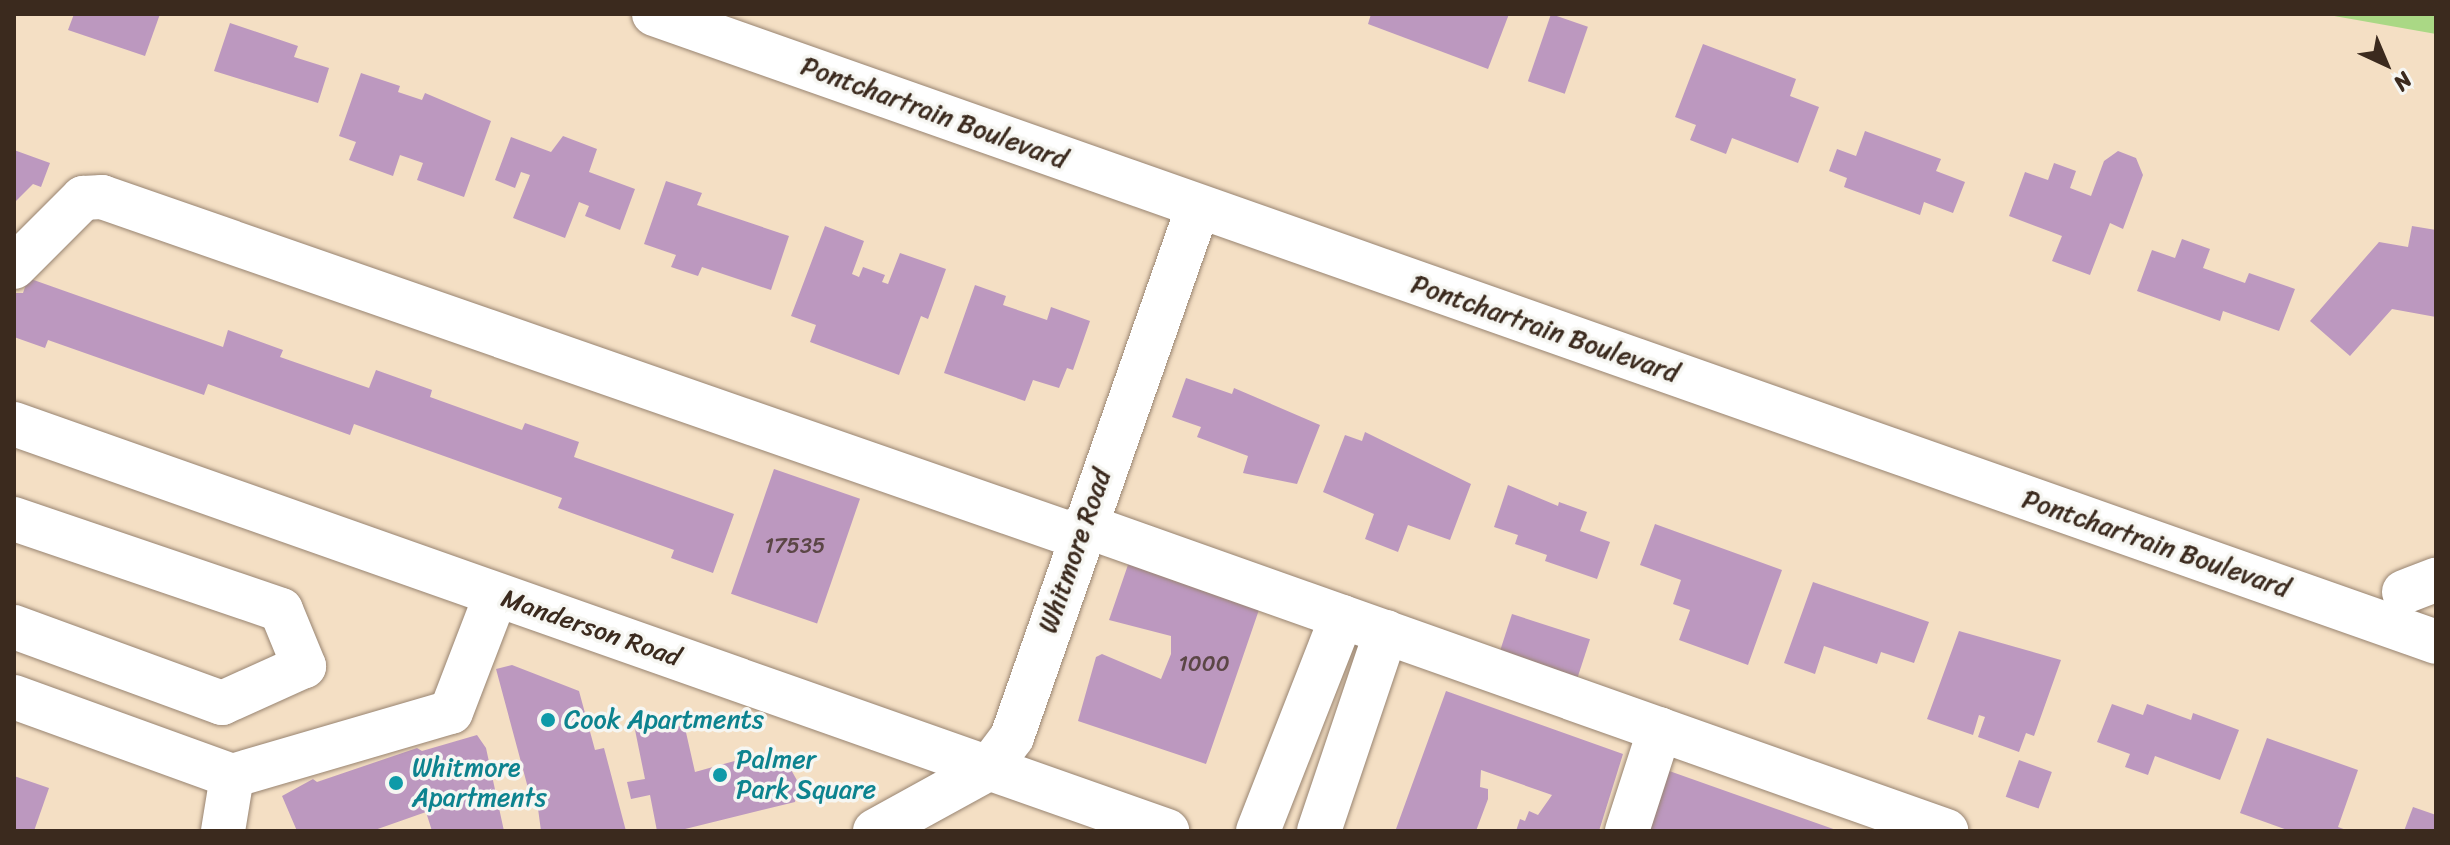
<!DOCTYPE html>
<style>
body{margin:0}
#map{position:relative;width:2450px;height:845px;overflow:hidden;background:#f4dfc4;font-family:Sriracha,sans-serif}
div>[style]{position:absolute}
.green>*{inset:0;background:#aad885}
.building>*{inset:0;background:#bc98bf;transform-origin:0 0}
.roads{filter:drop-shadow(0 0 2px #988471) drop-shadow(0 0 2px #988471)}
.minor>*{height:44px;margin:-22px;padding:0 22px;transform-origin:22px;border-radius:22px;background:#fff}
.dots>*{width:22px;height:22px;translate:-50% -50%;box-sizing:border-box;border:4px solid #f6f6f2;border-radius:50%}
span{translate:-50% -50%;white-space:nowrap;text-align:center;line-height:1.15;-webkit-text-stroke:7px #f6f6f2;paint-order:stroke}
.number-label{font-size:22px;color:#5b4646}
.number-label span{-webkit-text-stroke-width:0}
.street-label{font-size:26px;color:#3b2a1e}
.culture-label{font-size:26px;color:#0d838f}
.left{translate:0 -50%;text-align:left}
.frame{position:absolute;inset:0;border:16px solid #3b2a1e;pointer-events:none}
.north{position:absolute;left:2346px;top:24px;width:80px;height:80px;-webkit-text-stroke:6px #f6f6f2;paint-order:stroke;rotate:136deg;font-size:22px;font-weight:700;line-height:32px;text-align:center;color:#3b2a1e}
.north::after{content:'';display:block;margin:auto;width:28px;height:36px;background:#3b2a1e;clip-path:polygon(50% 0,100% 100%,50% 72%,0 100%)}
</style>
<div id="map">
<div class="green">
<div style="clip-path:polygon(2323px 14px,2436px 14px,2436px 34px)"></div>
</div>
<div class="building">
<div style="clip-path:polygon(74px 14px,160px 14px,145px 56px,68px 30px)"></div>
<div style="clip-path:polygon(1371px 14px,1509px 14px,1488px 69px,1368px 24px)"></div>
<div style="left:1551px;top:14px;width:39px;height:71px;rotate:19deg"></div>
<div style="clip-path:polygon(230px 23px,298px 46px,294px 57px,329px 68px,318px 103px,214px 71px)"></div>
<div style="clip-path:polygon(1703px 44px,1796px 79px,1790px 96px,1819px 107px,1798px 163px,1732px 138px,1726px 154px,1690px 140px,1696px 125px,1675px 117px)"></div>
<div style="clip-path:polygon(361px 73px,400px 86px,398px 92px,422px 100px,425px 93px,491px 121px,464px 197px,417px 180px,423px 163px,400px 155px,393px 176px,349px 160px,356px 142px,339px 136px)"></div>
<div style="clip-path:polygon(1865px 131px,1941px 159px,1936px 171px,1965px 182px,1953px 213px,1924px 202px,1920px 215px,1844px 187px,1847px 178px,1829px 171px,1837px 149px,1856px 156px)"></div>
<div style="clip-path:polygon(563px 136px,597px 149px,589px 172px,635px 189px,620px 230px,585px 216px,589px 206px,579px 202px,565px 238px,513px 218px,530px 175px,521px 172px,515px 188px,495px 180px,511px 137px,551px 152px)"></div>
<div style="clip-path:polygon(14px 150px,50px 163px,41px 187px,33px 184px,14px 203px)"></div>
<div style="clip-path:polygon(2118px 151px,2136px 158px,2143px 175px,2123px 229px,2110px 223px,2090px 275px,2052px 261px,2062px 236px,2009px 216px,2025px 172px,2048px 180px,2054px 163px,2076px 171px,2070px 188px,2091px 196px,2104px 161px)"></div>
<div style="clip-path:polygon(666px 181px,702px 193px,697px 205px,789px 236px,771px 290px,702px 267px,698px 276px,671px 267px,676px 255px,644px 244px)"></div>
<div style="clip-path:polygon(825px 226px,864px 241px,852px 274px,859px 277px,863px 267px,885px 275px,882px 282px,888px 284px,900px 253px,946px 269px,928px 319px,921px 316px,899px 375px,810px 342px,816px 325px,791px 316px)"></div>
<div style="clip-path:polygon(2412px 226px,2436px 230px,2436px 317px,2392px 309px,2350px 356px,2310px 321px,2379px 242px,2408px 247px)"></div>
<div style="clip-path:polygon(2182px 239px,2210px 249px,2203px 268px,2245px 283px,2249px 273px,2295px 289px,2279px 331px,2223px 311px,2220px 321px,2137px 291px,2152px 250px,2175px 258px)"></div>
<div style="clip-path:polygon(28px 278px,223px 347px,228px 330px,283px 350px,280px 357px,369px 388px,376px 370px,432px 390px,430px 397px,522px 430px,525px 423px,579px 442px,574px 457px,734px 514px,713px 573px,671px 558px,674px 550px,558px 508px,562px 498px,354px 424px,350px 435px,208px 384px,204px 395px,48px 340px,45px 348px,14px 337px,14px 293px,23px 293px)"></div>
<div style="clip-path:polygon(975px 285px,1006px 296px,1003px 305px,1047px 320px,1051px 307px,1090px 321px,1073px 370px,1067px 368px,1059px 388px,1033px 380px,1025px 401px,944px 373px)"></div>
<div style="clip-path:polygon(1186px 378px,1232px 394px,1234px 388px,1320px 425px,1297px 484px,1243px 473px,1248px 456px,1197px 437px,1201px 427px,1172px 417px)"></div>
<div style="clip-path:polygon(1365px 432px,1471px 484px,1450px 540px,1408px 525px,1398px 552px,1365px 539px,1374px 514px,1323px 492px,1345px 435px,1362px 441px)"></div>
<div style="left:774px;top:469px;width:91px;height:132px;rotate:19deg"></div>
<div style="clip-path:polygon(1508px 485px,1558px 506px,1559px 502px,1587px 512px,1580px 531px,1610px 542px,1597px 579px,1545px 561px,1547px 555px,1515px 544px,1518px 535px,1494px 527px)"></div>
<div style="clip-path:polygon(1655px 524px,1782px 570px,1748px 665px,1679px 640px,1690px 610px,1673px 604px,1681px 580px,1640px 565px)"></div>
<div style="clip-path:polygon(1130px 559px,1262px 601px,1206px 764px,1078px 721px,1096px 657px,1102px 654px,1161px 679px,1171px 654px,1171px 636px,1109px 620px)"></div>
<div style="clip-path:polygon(1813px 582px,1929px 622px,1914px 663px,1881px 652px,1877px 664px,1824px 646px,1815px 674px,1784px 663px)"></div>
<div style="left:1512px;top:614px;width:82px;height:42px;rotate:18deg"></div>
<div style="clip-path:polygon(1959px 631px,2061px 660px,2034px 736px,2026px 733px,2019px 752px,1978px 737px,1985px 717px,1979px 715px,1973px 735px,1927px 719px)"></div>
<div style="clip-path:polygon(512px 665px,579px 691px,595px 750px,604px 748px,626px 831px,541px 831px,535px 786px,528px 788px,496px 669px)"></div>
<div style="clip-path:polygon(1446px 691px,1623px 754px,1599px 831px,1516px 831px,1520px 819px,1525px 821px,1529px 811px,1538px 815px,1552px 795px,1481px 770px,1480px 787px,1488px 789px,1488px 799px,1476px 831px,1396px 829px)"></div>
<div style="clip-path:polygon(2112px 704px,2143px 715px,2147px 704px,2191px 720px,2193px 713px,2239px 730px,2220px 780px,2155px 756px,2148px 775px,2125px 767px,2130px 754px,2097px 742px)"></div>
<div style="clip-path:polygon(650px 716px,685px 728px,695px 772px,756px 755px,763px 755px,765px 766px,789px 766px,799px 784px,795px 802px,677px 831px,657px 831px,650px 795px,631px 799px,627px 782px,645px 779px,633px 720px)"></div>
<div style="clip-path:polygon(477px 735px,486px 748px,504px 831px,432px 831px,426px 812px,372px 831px,297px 831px,282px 796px,313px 779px,317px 782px,417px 748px,422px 751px)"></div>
<div style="clip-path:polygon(2267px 738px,2358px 770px,2338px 827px,2349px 831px,2290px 831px,2240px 813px)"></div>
<div style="left:2019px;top:760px;width:35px;height:39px;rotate:20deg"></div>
<div style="clip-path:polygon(1658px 767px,1839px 831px,1636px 831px)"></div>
<div style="clip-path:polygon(14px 776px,49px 788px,34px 831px,14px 831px)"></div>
<div style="clip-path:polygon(2413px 807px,2436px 815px,2436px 831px,2404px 831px)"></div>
</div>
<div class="roads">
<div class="minor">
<div style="left:654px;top:14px;width:1889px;rotate:19.41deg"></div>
<div style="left:14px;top:267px;width:98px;rotate:-45deg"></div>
<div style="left:83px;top:198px;width:19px;rotate:-3deg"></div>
<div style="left:102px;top:197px;width:1034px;rotate:19.19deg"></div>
<div style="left:14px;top:424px;width:1223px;rotate:19.44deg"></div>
<div style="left:14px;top:519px;width:282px;rotate:18.8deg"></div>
<div style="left:281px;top:610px;width:61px;rotate:67.7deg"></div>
<div style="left:304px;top:666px;width:90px;rotate:155.7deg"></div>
<div style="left:222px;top:703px;width:221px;rotate:-159.9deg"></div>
<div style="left:1083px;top:525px;width:916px;rotate:19.52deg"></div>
<div style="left:2404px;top:592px;width:34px;rotate:-21deg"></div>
<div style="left:14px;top:697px;width:232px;rotate:19.9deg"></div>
<div style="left:232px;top:776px;width:228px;rotate:-16.3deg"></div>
<div style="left:451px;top:712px;width:125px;rotate:-69deg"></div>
<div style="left:223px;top:831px;width:56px;rotate:-80.7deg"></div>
<div style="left:875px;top:831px;width:129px;rotate:-28.8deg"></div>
<div style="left:988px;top:769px;width:40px;rotate:-53deg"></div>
<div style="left:1012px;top:737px;width:562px;rotate:-70.66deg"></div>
<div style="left:1258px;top:831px;width:230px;rotate:-68.6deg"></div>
<div style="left:1319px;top:831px;width:210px;rotate:-71.4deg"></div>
<div style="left:1627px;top:831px;width:107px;rotate:-72.1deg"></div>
</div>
</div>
<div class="dots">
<div style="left:548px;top:720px;background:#0f9aa8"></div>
<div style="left:720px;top:775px;background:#0f9aa8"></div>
<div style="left:396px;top:783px;background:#0f9aa8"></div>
</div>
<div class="number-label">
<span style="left:795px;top:546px">17535</span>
<span style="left:1204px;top:664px">1000</span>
</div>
<div class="street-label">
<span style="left:934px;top:113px;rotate:20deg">Pontchartrain Boulevard</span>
<span style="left:1545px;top:329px;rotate:19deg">Pontchartrain Boulevard</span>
<span style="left:2156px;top:544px;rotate:19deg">Pontchartrain Boulevard</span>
<span style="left:1075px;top:551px;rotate:-71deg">Whitmore Road</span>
<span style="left:591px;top:628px;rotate:19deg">Manderson Road</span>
</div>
<div class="culture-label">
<span class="left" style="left:564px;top:720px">Cook Apartments</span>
<span class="left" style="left:736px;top:775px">Palmer<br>Park Square</span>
<span class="left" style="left:412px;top:783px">Whitmore<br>Apartments</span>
</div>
<div class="frame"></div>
<div class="north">N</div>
</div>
